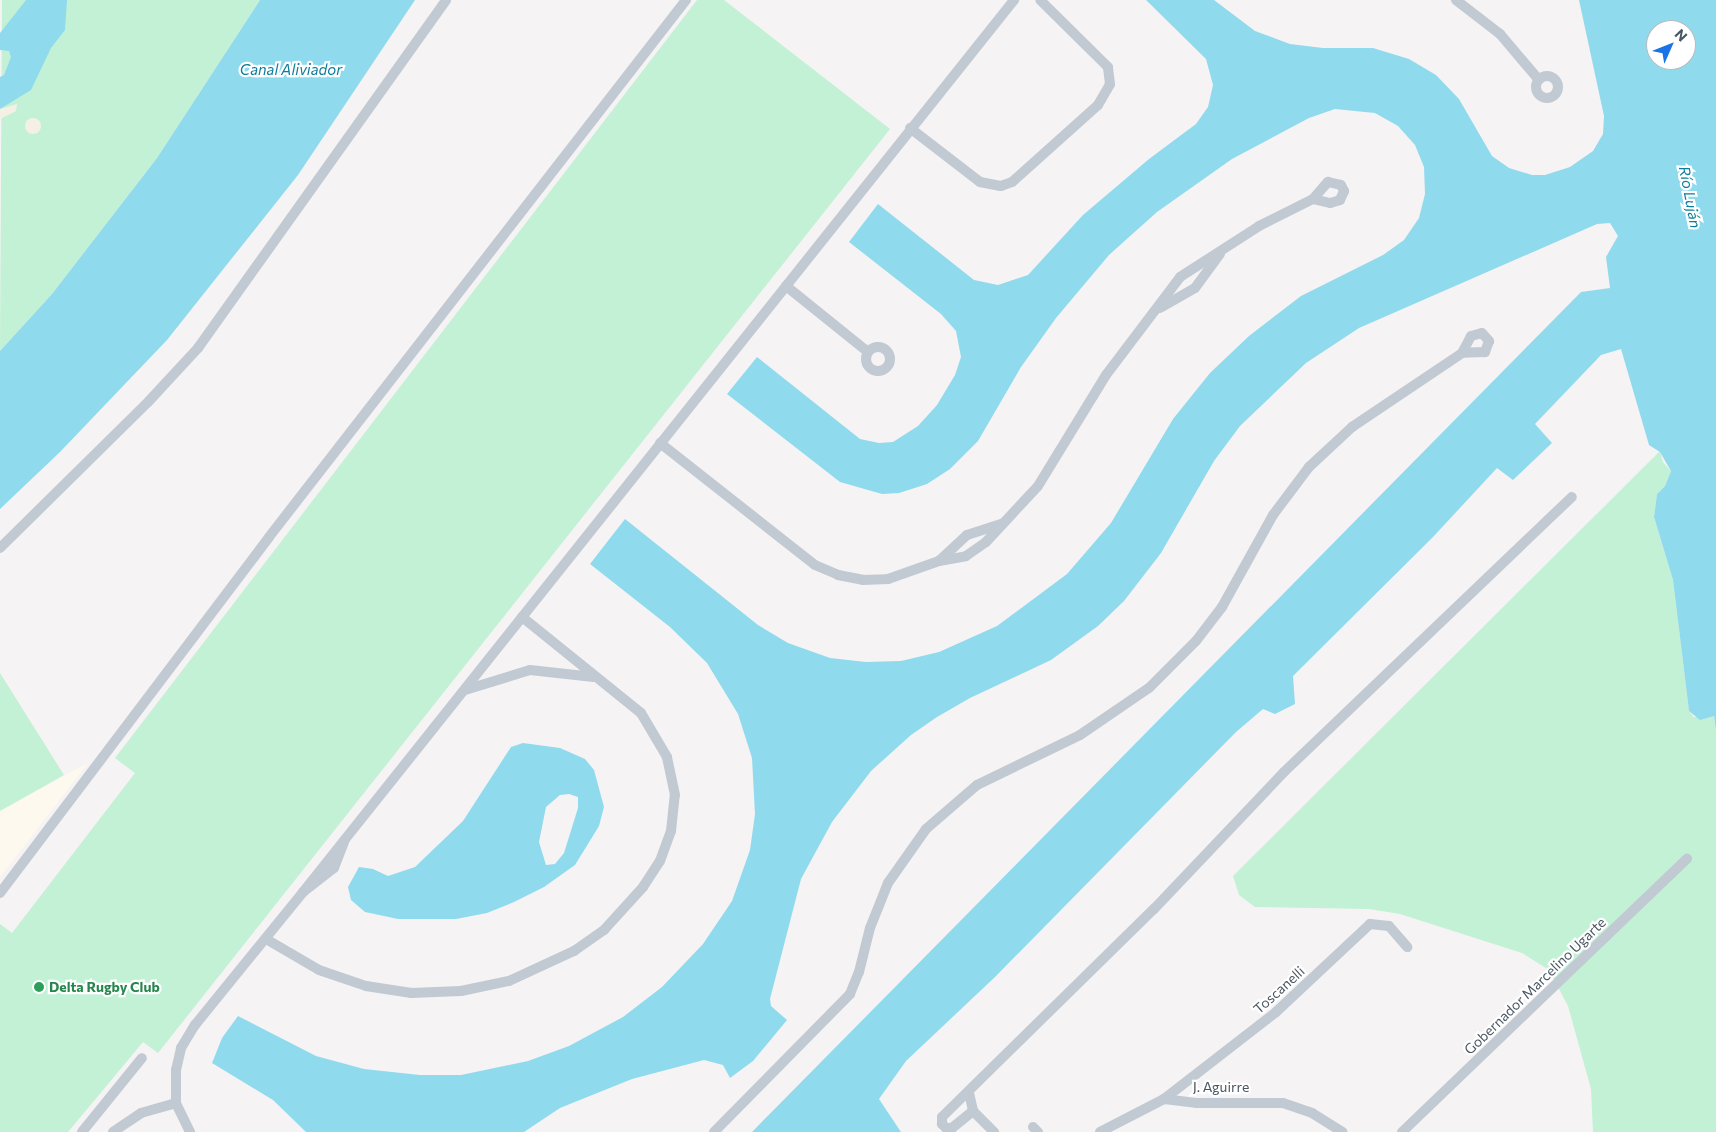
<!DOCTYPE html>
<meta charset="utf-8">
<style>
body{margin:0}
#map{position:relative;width:1716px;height:1132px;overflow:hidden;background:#f5f3f3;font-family:Commissioner,sans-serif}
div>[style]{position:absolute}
.commercial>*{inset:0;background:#fdf9ef}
.green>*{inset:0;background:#c3f1d5}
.sand>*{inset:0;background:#f5f0e5}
.round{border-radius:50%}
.water>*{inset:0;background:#90daee}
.minor>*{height:10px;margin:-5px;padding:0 5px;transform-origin:5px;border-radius:5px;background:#c1cad2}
.minor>.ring{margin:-5px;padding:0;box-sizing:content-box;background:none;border:10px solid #c1cad2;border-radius:50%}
.dots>*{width:14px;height:14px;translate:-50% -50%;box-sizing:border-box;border:2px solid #fff;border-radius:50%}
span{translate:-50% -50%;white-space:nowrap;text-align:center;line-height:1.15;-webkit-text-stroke:4.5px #fff;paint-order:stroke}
.street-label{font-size:14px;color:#4a5661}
.leisure-label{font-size:14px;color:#27864d;font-weight:700}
.left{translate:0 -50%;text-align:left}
.water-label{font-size:15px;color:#0c7c9b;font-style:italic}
.north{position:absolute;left:1646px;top:20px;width:50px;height:50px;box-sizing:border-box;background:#fff;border:1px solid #b7bbc0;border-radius:50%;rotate:46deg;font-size:14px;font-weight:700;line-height:20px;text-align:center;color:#4a5661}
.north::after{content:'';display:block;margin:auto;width:18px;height:22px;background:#1a73e8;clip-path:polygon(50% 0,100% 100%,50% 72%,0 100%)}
</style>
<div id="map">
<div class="commercial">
<div style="clip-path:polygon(88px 763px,21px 850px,0 877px,0 811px)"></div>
</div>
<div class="green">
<div style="clip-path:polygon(2px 0,260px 0,157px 158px,52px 294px,0 351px)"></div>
<div style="clip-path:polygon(697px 0,724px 0,890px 129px,158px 1053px,143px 1042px,68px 1132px,0 1132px,0 924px,12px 933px,135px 773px,115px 758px)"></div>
<div style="clip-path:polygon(1660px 451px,1663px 462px,1671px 471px,1665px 486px,1657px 494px,1654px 517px,1673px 580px,1689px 711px,1694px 717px,1714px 716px,1716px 731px,1716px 1132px,1593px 1132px,1591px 1089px,1568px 1006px,1549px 970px,1522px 953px,1400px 914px,1369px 909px,1255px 907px,1239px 895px,1233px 876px)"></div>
<div style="clip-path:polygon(0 673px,64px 775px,0 811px)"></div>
</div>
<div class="sand">
<div style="clip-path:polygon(17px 104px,16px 111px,0 119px,0 109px)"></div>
<div class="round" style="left:25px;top:118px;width:16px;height:16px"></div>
</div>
<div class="water">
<div style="clip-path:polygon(26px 0,67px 0,65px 30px,51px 48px,31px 90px,0 109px,0 77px,4px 75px,11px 57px,9px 51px,0 50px,0 33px)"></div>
<div style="clip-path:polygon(260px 0,415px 0,298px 175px,167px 340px,60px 452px,0 509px,0 351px,52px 294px,157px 158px)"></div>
<div style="clip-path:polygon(evenodd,1146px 0,1214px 0,1255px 31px,1290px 44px,1323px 48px,1373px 48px,1409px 59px,1436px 75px,1459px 99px,1492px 156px,1509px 168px,1532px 175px,1545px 175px,1570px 167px,1593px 151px,1603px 134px,1604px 116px,1579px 0,1716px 0,1716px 731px,1714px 716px,1700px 720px,1689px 711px,1673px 580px,1654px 517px,1657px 494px,1665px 486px,1671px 471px,1660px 452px,1649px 445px,1621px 349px,1601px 355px,1535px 424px,1552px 443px,1513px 480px,1497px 468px,1433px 537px,1293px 676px,1295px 704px,1275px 714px,1263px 709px,1236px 732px,995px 977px,906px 1061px,879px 1099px,901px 1132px,752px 1132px,1581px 292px,1610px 288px,1606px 257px,1618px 236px,1610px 223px,1597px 224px,1359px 328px,1306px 363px,1240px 426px,1214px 461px,1161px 553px,1124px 601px,1098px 626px,1051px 660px,970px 698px,937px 717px,911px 735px,871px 771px,832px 822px,801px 879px,770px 999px,771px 1006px,787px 1020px,753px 1061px,730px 1078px,723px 1065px,704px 1060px,632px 1079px,560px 1108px,524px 1132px,306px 1132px,273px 1100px,212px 1063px,222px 1038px,238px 1016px,316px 1056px,364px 1069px,420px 1075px,461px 1075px,528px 1061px,569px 1046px,623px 1017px,662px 987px,703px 944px,732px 901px,750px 850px,755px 814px,752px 758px,738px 714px,707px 663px,670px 627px,590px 564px,625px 519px,758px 625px,788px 643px,830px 658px,866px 662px,901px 661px,939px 652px,997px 626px,1067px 574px,1111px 523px,1173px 419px,1210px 373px,1249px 336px,1301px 296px,1383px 255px,1404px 240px,1419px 218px,1425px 194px,1424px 167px,1415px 145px,1398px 126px,1375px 113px,1335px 109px,1309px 118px,1232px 159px,1157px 212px,1109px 255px,1056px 318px,1021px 367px,978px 441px,950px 469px,927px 484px,899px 493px,882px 494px,840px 482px,727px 394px,757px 357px,860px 439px,879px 443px,893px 442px,918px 426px,937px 405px,955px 375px,961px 357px,956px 331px,941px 314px,849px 242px,878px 204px,974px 280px,998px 285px,1028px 275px,1083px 215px,1149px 159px,1196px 124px,1208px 107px,1213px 85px,1206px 59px,1146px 0,1656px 30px,1686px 30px,1686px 60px,1656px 60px,1656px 30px)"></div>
<div style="clip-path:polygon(evenodd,523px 743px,560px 748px,585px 759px,594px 770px,604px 807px,599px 826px,575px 865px,544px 887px,514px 902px,487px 913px,456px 919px,398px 919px,365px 912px,351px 900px,348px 887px,359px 867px,373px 869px,388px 876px,415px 867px,463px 821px,511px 747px,523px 743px,569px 794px,578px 797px,578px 808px,564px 853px,555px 864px,546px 865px,539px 842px,546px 807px,560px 795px,569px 794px)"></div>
</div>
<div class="minor">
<div style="left:1456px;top:0;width:56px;rotate:37.7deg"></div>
<div style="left:1500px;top:34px;width:60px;rotate:49.7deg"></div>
<div class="ring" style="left:1536px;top:76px;width:12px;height:12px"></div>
<div style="left:910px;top:128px;width:88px;rotate:37.6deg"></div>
<div style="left:980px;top:182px;width:21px;rotate:11deg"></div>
<div style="left:1001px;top:186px;width:12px;rotate:-20deg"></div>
<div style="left:1012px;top:182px;width:115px;rotate:-41.8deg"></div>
<div style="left:1098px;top:105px;width:24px;rotate:-60deg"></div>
<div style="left:1110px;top:84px;width:17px;rotate:-97deg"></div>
<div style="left:1108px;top:67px;width:95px;rotate:-135.4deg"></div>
<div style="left:1328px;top:182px;width:13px;rotate:13deg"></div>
<div style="left:1341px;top:185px;width:7px;rotate:63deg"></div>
<div style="left:1344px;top:191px;width:10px;rotate:114deg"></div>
<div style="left:1340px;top:200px;width:10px;rotate:163deg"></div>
<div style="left:1330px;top:203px;width:17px;rotate:-167deg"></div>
<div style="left:1313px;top:199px;width:23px;rotate:-49deg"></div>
<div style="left:786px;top:286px;width:105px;rotate:38.8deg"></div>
<div style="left:1160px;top:308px;width:40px;rotate:-29.7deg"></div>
<div style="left:1195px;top:288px;width:42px;rotate:-53.7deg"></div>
<div style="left:1482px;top:333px;width:11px;rotate:49deg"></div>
<div style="left:1489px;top:341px;width:12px;rotate:110deg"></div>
<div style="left:1485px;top:352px;width:23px;rotate:178deg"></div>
<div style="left:1462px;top:353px;width:19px;rotate:-62deg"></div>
<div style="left:1471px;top:336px;width:11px;rotate:-15deg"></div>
<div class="ring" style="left:866px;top:347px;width:14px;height:14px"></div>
<div style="left:660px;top:443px;width:197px;rotate:38.2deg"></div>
<div style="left:815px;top:565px;width:25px;rotate:23deg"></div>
<div style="left:838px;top:575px;width:25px;rotate:11deg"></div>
<div style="left:863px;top:580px;width:25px;rotate:-2deg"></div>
<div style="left:888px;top:579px;width:54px;rotate:-19.4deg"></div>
<div style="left:939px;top:561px;width:27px;rotate:-10deg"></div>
<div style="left:966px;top:556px;width:24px;rotate:-35deg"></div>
<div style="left:986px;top:542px;width:76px;rotate:-47.1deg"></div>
<div style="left:1038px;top:486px;width:130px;rotate:-58.5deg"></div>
<div style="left:1106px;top:375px;width:123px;rotate:-52.9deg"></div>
<div style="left:1180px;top:277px;width:94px;rotate:-32.8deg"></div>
<div style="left:1259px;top:226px;width:60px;rotate:-26.6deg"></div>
<div style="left:0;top:548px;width:209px;rotate:-44.6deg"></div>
<div style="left:149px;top:401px;width:72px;rotate:-47.2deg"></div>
<div style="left:198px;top:348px;width:427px;rotate:-54.5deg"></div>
<div style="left:939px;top:561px;width:38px;rotate:-43deg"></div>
<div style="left:967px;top:535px;width:38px;rotate:-18deg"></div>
<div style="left:465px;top:690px;width:68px;rotate:-17.1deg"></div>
<div style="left:530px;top:670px;width:64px;rotate:6.2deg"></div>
<div style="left:303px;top:892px;width:1141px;rotate:-51.44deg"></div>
<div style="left:0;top:893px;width:446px;rotate:-52.9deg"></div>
<div style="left:269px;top:537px;width:680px;rotate:-52.17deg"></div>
<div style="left:266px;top:939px;width:61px;rotate:30.3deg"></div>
<div style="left:319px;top:970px;width:50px;rotate:18.8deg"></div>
<div style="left:366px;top:986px;width:46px;rotate:8.8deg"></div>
<div style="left:411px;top:993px;width:50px;rotate:-2.3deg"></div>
<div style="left:461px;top:991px;width:49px;rotate:-11.8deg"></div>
<div style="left:509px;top:981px;width:72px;rotate:-24.8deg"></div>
<div style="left:574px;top:951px;width:37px;rotate:-35deg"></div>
<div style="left:604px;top:930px;width:58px;rotate:-47.8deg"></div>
<div style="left:643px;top:887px;width:31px;rotate:-57deg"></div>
<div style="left:660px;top:861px;width:32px;rotate:-70deg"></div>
<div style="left:671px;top:831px;width:36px;rotate:-84deg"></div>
<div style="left:675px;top:795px;width:39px;rotate:-102deg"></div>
<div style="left:667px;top:757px;width:51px;rotate:-120.6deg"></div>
<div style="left:641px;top:713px;width:153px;rotate:-141.1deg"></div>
<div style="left:969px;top:1093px;width:18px;rotate:77deg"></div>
<div style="left:973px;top:1111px;width:30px;rotate:45deg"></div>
<div style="left:1164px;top:1099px;width:142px;rotate:-37.8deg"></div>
<div style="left:1276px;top:1012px;width:129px;rotate:-43.1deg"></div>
<div style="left:1370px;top:924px;width:19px;rotate:6deg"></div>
<div style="left:1389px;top:926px;width:28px;rotate:49deg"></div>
<div style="left:973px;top:1111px;width:27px;rotate:141deg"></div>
<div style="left:952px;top:1128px;width:6px;rotate:180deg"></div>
<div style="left:946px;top:1128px;width:6px;rotate:-135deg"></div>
<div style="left:942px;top:1124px;width:7px;rotate:-90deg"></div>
<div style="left:942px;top:1117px;width:297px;rotate:-44.5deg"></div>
<div style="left:1154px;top:909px;width:189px;rotate:-46.5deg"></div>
<div style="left:1284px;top:772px;width:398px;rotate:-43.7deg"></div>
<div style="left:1033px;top:1127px;width:7px;rotate:45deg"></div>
<div style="left:82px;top:1132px;width:95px;rotate:-51deg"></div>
<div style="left:113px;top:1132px;width:34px;rotate:-34deg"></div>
<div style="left:141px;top:1113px;width:36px;rotate:-16deg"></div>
<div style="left:190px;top:1132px;width:32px;rotate:-116deg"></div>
<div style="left:176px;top:1103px;width:33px;rotate:-90deg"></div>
<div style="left:176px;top:1070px;width:23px;rotate:-77deg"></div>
<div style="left:181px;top:1048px;width:27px;rotate:-59deg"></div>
<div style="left:195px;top:1025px;width:171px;rotate:-50.9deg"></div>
<div style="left:303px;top:892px;width:39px;rotate:-38deg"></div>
<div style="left:334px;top:868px;width:30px;rotate:-69deg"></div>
<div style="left:714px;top:1132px;width:194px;rotate:-45.4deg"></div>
<div style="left:850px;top:994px;width:24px;rotate:-68deg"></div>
<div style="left:859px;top:972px;width:45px;rotate:-76deg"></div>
<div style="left:870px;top:928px;width:48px;rotate:-68.2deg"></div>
<div style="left:888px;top:883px;width:66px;rotate:-54.9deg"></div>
<div style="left:926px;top:829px;width:67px;rotate:-40.8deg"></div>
<div style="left:977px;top:785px;width:114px;rotate:-25.9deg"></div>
<div style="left:1080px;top:735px;width:83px;rotate:-34.3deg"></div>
<div style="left:1149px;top:688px;width:66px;rotate:-45deg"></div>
<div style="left:1196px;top:641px;width:43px;rotate:-52.6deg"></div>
<div style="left:1222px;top:607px;width:105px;rotate:-61deg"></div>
<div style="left:1273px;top:515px;width:60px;rotate:-53.1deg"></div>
<div style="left:1309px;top:467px;width:59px;rotate:-42.9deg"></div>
<div style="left:1352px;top:427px;width:133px;rotate:-33.9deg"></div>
<div style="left:1100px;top:1132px;width:72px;rotate:-27.3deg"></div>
<div style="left:1164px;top:1099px;width:32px;rotate:7deg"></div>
<div style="left:1196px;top:1103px;width:87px"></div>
<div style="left:1283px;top:1103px;width:31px;rotate:19deg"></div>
<div style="left:1312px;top:1113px;width:36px;rotate:32deg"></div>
<div style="left:1402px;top:1132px;width:395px;rotate:-43.8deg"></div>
</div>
<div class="dots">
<div style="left:39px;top:987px;background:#2e9e5b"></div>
</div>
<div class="street-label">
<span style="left:1535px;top:986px;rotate:-44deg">Gobernador Marcelino Ugarte</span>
<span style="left:1279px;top:990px;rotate:-42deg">Toscanelli</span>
<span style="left:1221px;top:1087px">J. Aguirre</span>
</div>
<div class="leisure-label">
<span class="left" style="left:49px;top:987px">Delta Rugby Club</span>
</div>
<div class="water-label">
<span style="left:291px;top:70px">Canal Aliviador</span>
<span style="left:1690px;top:197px;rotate:79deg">Río Luján</span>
</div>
<div class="north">N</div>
</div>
